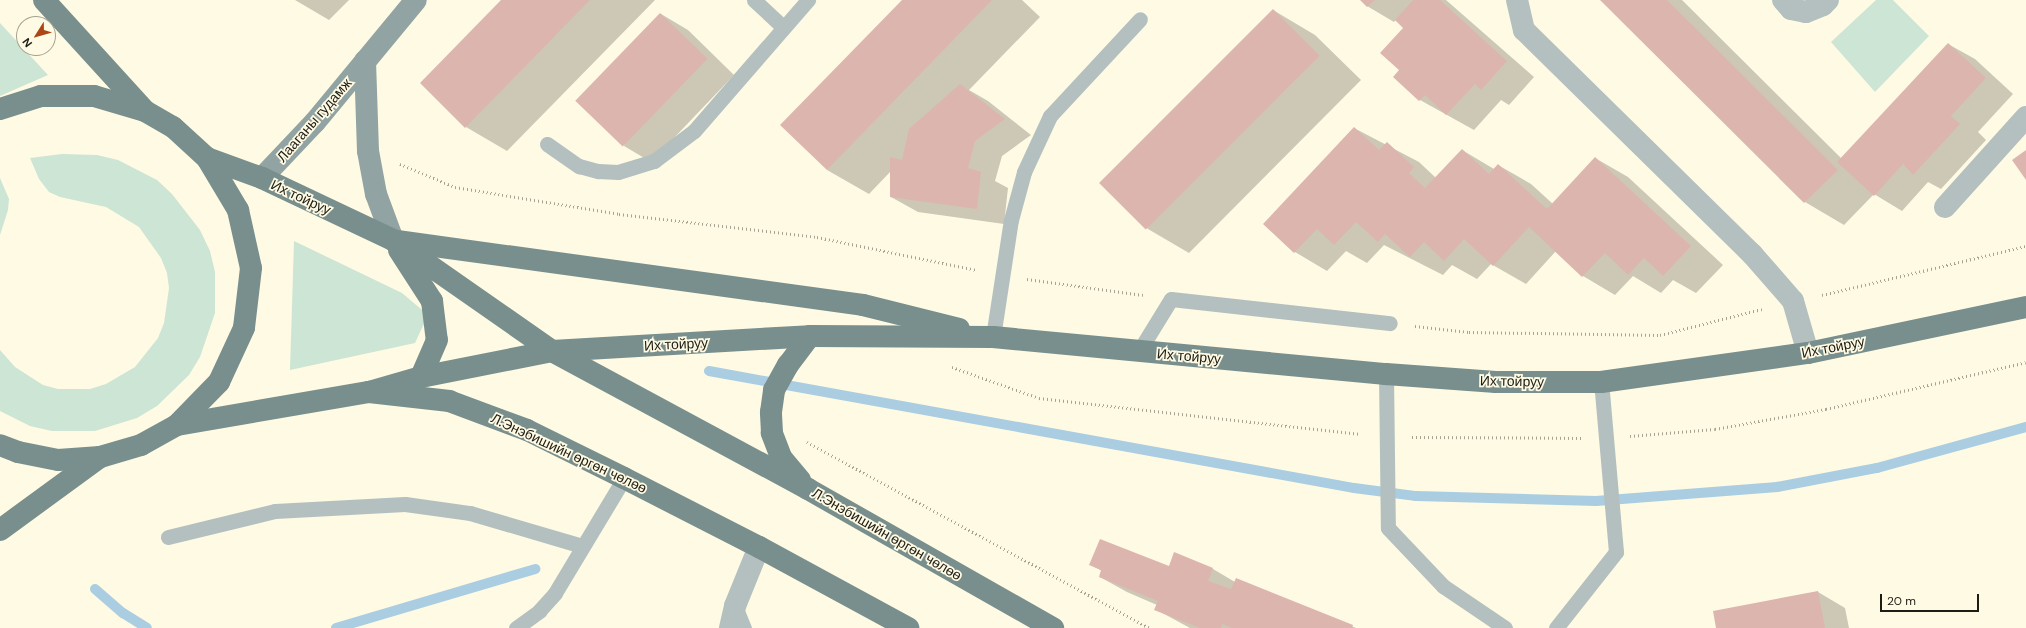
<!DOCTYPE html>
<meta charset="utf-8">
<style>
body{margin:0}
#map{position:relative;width:2026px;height:628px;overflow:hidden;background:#fffae3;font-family:"DM Sans",sans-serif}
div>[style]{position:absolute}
.green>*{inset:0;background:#cde5d4}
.shadow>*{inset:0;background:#0003}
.stream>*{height:10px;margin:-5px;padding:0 5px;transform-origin:5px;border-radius:5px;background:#aacde2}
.building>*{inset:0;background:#ddb5af;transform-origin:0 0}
.path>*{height:2.5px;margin-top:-1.25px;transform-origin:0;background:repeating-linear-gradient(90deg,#a6a392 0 1px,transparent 0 4px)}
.service>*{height:15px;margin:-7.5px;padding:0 7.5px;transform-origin:7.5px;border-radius:7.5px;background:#b3c0bf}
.minor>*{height:22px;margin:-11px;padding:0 11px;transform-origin:11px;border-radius:11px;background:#b3c0bf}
.secondary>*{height:22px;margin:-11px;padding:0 11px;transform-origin:11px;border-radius:11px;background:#91a3a2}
.primary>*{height:22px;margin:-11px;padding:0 11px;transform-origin:11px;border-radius:11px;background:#788f8e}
span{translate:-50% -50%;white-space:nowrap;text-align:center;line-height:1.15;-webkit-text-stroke:3.5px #fffae3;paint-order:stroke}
.street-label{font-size:14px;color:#1e1d15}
.north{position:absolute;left:16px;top:16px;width:40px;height:40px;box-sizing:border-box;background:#fffae3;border:1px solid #a5a291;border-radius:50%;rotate:233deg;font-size:11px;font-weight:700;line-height:16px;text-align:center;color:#1e1d15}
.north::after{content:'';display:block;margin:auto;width:14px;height:18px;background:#ac4715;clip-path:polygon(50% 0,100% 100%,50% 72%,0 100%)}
.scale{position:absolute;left:1880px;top:594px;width:99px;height:18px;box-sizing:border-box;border:2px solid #1e1d15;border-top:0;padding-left:5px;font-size:12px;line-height:14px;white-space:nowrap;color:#1e1d15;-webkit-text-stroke:3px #fffae3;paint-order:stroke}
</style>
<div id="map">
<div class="green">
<div style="clip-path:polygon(1876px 0,1893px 0,1929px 36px,1875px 92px,1831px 42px)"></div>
<div style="clip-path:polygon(0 23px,48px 75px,0 96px)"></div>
<div style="clip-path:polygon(62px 154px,97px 155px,118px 160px,157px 180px,172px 194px,200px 230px,210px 251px,215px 272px,215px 313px,200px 357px,189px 375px,157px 406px,137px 418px,95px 431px,52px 431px,30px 426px,0 411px,0 350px,15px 367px,43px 385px,58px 389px,90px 389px,106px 384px,135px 367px,158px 338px,164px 323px,169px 288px,167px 273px,161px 258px,139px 227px,106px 207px,60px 197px,49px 192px,39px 179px,30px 158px)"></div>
<div style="clip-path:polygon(0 178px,9px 199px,8px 210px,0 235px)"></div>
<div style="clip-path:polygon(294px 241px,402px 293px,428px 315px,415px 343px,290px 370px)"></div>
</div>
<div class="shadow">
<div style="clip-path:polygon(295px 0,349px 0,329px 20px)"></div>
<div style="clip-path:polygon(502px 0,655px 0,507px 151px,466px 127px)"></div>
<div style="clip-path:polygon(903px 0,1022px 0,1040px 17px,969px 90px,988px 101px,1031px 135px,1002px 156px,995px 181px,1008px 188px,1004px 224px,918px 212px,891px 197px,891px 171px,869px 194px,827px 170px)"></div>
<div style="clip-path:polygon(1361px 0,1446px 0,1534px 77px,1509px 105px,1501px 100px,1474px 130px,1420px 100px,1394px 77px,1400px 70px,1404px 28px,1396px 20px,1394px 22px,1367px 6px)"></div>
<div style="clip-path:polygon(1601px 0,1682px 0,1842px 159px,1948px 44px,1975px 59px,2013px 94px,1978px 132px,1986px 140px,1941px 189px,1928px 182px,1902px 211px,1874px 194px,1844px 225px,1805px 202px)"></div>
<div style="clip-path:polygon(1273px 10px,1315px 35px,1361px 80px,1189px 253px,1148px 229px,1101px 184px)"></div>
<div style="clip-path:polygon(661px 14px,688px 30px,734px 75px,651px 162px,624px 146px)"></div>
<div style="clip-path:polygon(1354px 128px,1419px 162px,1436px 178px,1462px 150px,1494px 169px,1498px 165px,1531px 184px,1553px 204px,1595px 158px,1628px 177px,1723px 265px,1696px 293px,1673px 280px,1661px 293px,1633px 276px,1615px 295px,1583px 276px,1556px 251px,1526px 284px,1491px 264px,1477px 279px,1452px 265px,1443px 275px,1384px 245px,1367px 263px,1346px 251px,1327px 271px,1295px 252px,1264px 224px)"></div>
<div style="clip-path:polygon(1175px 553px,1213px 569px,1235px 582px,1236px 580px,1356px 628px,1190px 628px,1155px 609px,1157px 605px,1127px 592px,1100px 577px,1102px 571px,1091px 565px,1169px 567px)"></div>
<div style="clip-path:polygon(1818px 592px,1845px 608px,1849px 628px,1717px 628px)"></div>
</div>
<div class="stream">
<div style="left:709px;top:371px;width:656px;rotate:10.28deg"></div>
<div style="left:1354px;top:488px;width:63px;rotate:7.4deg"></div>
<div style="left:1416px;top:496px;width:180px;rotate:1.6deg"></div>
<div style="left:1596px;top:501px;width:182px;rotate:-4.4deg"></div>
<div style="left:1777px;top:487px;width:102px;rotate:-10.8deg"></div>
<div style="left:1877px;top:468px;width:155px;rotate:-15.4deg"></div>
<div style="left:95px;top:589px;width:37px;rotate:41deg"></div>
<div style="left:123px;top:613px;width:28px;rotate:32deg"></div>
<div style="left:336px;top:628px;width:208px;rotate:-16.5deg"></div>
</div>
<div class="building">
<div style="clip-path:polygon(501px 0,590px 0,465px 128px,420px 83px)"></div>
<div style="clip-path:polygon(902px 0,992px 0,827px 170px,780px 125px)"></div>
<div style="clip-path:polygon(1360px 0,1375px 0,1367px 7px)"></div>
<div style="clip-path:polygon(1413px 0,1440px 0,1507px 61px,1481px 90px,1475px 84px,1446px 115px,1425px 95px,1419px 101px,1393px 77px,1399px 70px,1380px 53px,1403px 28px,1395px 20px)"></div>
<div style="clip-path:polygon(1600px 0,1667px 0,1838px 170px,1804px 203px)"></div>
<div style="left:1273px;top:9px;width:66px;height:246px;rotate:45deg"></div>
<div style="left:660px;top:13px;width:66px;height:122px;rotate:44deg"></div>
<div style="clip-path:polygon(1948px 43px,1986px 78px,1951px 116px,1960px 124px,1913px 175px,1903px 164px,1874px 196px,1837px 162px)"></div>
<div style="clip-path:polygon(960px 84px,1005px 119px,975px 141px,968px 168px,981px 172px,977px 209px,890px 197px,890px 157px,902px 160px,909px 129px)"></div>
<div style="clip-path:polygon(1354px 127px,1379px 150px,1387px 142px,1414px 167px,1409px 173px,1425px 188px,1462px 149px,1489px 174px,1498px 164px,1547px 209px,1595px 157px,1691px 246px,1663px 276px,1644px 258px,1628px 275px,1605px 253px,1582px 277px,1529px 227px,1493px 266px,1464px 239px,1444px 261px,1424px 242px,1410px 257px,1385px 234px,1378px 242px,1356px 222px,1334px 245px,1317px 229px,1294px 253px,1263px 224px)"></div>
<div style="clip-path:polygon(2026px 150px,2026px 180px,2012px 160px)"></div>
<div style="clip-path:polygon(1100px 539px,1169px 566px,1174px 552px,1213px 568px,1208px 581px,1231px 589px,1236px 578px,1353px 625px,1352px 628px,1232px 628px,1222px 624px,1221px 628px,1200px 628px,1154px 610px,1158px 601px,1099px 577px,1101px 570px,1089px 565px)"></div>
<div style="clip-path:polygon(1818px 591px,1825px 628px,1716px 628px,1713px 611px)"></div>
</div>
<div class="path">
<div style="left:400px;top:164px;width:60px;rotate:22.7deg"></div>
<div style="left:455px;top:187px;width:166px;rotate:9.3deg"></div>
<div style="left:619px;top:214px;width:199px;rotate:6.6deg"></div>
<div style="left:817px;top:237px;width:163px;rotate:11.7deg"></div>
<div style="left:1027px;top:279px;width:117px;rotate:7.9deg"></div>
<div style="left:1822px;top:295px;width:210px;rotate:-13.5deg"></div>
<div style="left:1415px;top:326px;width:54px;rotate:6.3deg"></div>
<div style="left:1469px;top:332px;width:191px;rotate:0.9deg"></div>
<div style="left:1660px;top:335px;width:105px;rotate:-14.3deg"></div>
<div style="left:952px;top:367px;width:92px;rotate:19.6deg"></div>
<div style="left:1039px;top:398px;width:324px;rotate:6.4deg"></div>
<div style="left:1630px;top:436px;width:85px;rotate:-4.7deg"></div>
<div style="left:1715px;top:429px;width:113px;rotate:-10.2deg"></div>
<div style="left:1826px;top:409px;width:205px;rotate:-13.2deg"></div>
<div style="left:1412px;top:437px;width:169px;rotate:0.3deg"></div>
<div style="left:807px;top:442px;width:389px;rotate:28.5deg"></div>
</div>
<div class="service">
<div style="left:754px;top:0;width:40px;rotate:43deg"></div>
<div style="left:547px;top:144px;width:39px;rotate:35deg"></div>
<div style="left:579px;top:166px;width:20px;rotate:15deg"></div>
<div style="left:598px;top:171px;width:20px;rotate:3deg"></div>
<div style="left:618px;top:172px;width:38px;rotate:-17deg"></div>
<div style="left:654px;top:161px;width:50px;rotate:-36.9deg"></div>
<div style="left:694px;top:131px;width:174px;rotate:-49deg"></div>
<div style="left:993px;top:337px;width:118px;rotate:-81.3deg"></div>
<div style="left:1011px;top:220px;width:50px;rotate:-74.8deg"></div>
<div style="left:1024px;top:172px;width:62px;rotate:-65.1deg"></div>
<div style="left:1050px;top:116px;width:132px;rotate:-47.1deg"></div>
<div style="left:1139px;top:351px;width:61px;rotate:-58.4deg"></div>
<div style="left:1171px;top:299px;width:220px;rotate:6.3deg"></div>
<div style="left:1386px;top:374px;width:154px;rotate:89.3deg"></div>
<div style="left:1388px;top:528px;width:80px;rotate:46.5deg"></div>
<div style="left:1443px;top:586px;width:75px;rotate:34.1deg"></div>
<div style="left:168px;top:537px;width:110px;rotate:-13.7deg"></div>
<div style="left:275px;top:511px;width:130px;rotate:-3.1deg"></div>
<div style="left:405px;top:504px;width:66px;rotate:7.9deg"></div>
<div style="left:470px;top:513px;width:117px;rotate:16.4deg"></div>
<div style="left:735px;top:606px;width:24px;rotate:68deg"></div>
<div style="left:516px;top:628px;width:29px;rotate:-36deg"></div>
<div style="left:539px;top:611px;width:24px;rotate:-48deg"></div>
<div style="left:555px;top:593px;width:134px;rotate:-59deg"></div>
<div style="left:1556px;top:628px;width:97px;rotate:-51.7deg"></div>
<div style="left:1616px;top:552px;width:171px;rotate:-95deg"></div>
</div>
<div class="minor">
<div style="left:1517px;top:0;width:31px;rotate:77deg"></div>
<div style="left:1524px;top:30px;width:320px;rotate:44.5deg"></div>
<div style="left:1752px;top:254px;width:62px;rotate:48.9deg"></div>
<div style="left:1793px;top:301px;width:54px;rotate:73.9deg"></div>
<div style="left:1783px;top:0;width:12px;rotate:48deg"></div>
<div style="left:1791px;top:9px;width:15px;rotate:11deg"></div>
<div style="left:1806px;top:12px;width:18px;rotate:-22deg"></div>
<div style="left:1823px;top:5px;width:7px;rotate:-45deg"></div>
<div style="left:1945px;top:207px;width:121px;rotate:-48deg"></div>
<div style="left:730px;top:628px;width:23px;rotate:-77deg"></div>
<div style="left:735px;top:606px;width:64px;rotate:-67.9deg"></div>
</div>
<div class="secondary">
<div style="left:365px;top:61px;width:90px;rotate:88.1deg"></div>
<div style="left:368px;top:151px;width:44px;rotate:79.5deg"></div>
<div style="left:376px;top:194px;width:49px;rotate:69.7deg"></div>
<div style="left:262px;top:178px;width:77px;rotate:-46.6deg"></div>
<div style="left:315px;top:122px;width:158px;rotate:-50.4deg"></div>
</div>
<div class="primary">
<div style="left:44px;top:0;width:150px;rotate:47.7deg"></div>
<div style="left:0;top:109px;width:43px;rotate:-17.6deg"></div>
<div style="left:41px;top:96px;width:53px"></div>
<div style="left:94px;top:96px;width:53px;rotate:16.4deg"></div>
<div style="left:145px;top:111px;width:32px;rotate:30deg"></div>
<div style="left:173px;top:127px;width:46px;rotate:42.4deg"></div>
<div style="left:207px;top:158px;width:61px;rotate:59.2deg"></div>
<div style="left:238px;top:210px;width:59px;rotate:77.4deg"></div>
<div style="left:251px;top:268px;width:60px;rotate:96.7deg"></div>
<div style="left:244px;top:328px;width:60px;rotate:114.8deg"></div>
<div style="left:219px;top:382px;width:60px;rotate:134.3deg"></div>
<div style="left:177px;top:425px;width:41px;rotate:150.9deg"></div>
<div style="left:141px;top:445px;width:43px;rotate:163.7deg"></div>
<div style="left:100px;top:457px;width:42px;rotate:175.9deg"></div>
<div style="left:58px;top:460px;width:41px;rotate:-168.7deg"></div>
<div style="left:18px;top:452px;width:19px;rotate:-159deg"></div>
<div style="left:207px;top:158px;width:59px;rotate:20deg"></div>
<div style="left:262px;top:178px;width:145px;rotate:25.3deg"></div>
<div style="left:393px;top:240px;width:194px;rotate:34.9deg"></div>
<div style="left:552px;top:351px;width:291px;rotate:28.3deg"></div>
<div style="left:808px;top:489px;width:282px;rotate:29.6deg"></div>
<div style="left:397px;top:241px;width:470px;rotate:7.8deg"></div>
<div style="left:863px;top:305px;width:99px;rotate:14deg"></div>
<div style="left:399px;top:250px;width:61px;rotate:57.1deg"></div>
<div style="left:432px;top:301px;width:39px;rotate:83deg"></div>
<div style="left:437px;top:340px;width:40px;rotate:113.4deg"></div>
<div style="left:369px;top:392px;width:54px;rotate:-16.1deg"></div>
<div style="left:421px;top:377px;width:134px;rotate:-11.2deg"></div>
<div style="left:552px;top:351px;width:258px;rotate:-3.3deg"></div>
<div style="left:810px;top:336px;width:183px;rotate:0.3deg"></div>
<div style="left:993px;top:337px;width:395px;rotate:5.4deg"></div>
<div style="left:1386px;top:374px;width:110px;rotate:4.2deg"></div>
<div style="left:1496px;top:382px;width:105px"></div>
<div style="left:1601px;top:382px;width:209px;rotate:-8deg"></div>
<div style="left:1808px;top:353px;width:223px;rotate:-11.9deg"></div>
<div style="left:177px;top:425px;width:195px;rotate:-9.8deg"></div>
<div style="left:369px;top:392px;width:81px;rotate:6.4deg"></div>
<div style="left:449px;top:401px;width:83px;rotate:20.4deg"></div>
<div style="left:527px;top:430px;width:108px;rotate:26.3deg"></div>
<div style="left:624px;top:478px;width:152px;rotate:27.1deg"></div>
<div style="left:759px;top:547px;width:170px;rotate:28.5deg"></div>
<div style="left:800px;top:480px;width:30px;rotate:-130deg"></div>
<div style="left:781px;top:457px;width:26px;rotate:-111deg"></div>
<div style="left:772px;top:433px;width:21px;rotate:-93deg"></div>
<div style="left:771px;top:412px;width:22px;rotate:-82deg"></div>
<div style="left:774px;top:390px;width:29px;rotate:-61deg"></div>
<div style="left:788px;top:365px;width:36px;rotate:-53deg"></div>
<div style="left:0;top:530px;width:124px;rotate:-36.1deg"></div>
</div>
<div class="street-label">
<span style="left:314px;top:120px;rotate:-49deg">Лааганы гудамж</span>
<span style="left:301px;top:197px;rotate:25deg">Их тойруу</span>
<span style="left:676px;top:344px;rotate:-3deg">Их тойруу</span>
<span style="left:1833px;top:347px;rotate:-11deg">Их тойруу</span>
<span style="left:1189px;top:356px;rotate:5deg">Их тойруу</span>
<span style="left:1512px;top:381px;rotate:1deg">Их тойруу</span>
<span style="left:569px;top:453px;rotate:25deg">Л.Энэбишийн өргөн чөлөө</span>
<span style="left:887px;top:534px;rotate:30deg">Л.Энэбишийн өргөн чөлөө</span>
</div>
<div class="north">N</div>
<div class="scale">20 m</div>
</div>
